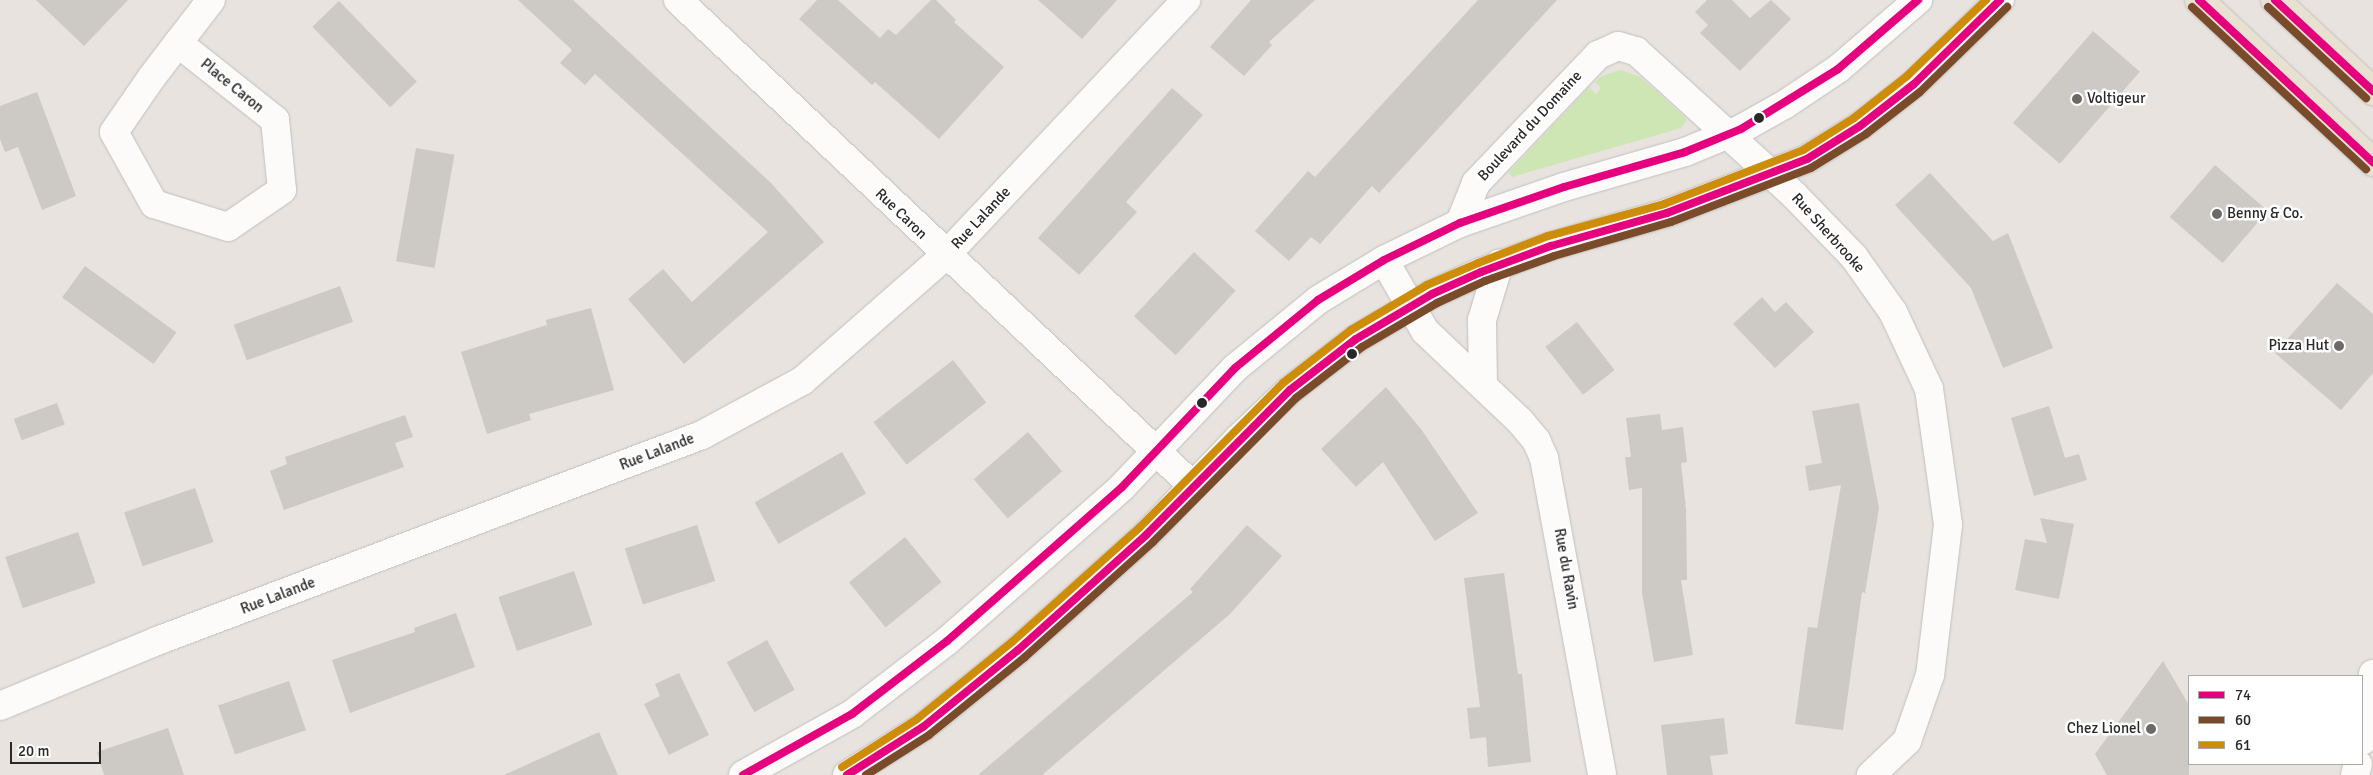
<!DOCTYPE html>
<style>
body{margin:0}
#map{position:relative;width:2373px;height:775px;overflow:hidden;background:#e8e3de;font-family:Signika,sans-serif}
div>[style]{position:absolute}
.green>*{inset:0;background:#cee6b3}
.building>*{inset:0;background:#cdc9c5;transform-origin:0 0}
.roads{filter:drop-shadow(0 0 1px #c1c0c0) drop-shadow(0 0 1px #c1c0c0)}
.minor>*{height:28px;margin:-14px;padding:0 14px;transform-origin:14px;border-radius:14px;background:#fcfbfa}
.major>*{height:28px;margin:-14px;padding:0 14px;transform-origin:14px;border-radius:14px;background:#e8e0d1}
.bus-1>*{height:8px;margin:-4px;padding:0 4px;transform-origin:4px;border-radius:4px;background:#e5007d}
.bus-2>*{height:8px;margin:-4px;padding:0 4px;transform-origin:4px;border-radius:4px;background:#7a4b2a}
.bus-3>*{height:8px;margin:-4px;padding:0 4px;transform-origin:4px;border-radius:4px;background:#ce8d08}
.dots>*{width:14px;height:14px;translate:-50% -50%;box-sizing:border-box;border:2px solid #fff;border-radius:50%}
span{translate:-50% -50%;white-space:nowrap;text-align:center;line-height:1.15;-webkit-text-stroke:5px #fff;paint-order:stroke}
.street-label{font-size:15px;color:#292929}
.poi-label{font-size:15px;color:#292929}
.left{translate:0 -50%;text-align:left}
.right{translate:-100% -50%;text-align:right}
.legend{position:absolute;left:2188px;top:675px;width:175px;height:90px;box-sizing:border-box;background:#fff;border:1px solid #a9a9a9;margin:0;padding:6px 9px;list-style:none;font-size:15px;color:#292929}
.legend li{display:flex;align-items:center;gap:10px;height:25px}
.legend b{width:25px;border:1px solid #a9a9a9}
.scale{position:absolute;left:10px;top:742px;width:91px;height:22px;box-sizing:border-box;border:2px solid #292929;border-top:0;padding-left:6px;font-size:15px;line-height:18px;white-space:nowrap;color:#292929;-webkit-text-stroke:4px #fff;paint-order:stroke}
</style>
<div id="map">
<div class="green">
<div style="clip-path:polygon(1621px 70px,1640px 77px,1687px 119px,1681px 128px,1512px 177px,1509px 172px,1589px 87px,1596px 94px,1601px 88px,1595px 82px,1602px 76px)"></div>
</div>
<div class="building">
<div style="clip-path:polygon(36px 0,128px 0,84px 46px)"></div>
<div style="clip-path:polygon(518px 0,573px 0,771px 183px,824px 242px,684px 364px,628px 299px,663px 269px,692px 302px,768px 232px,595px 74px,585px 85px,560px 63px,572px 50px)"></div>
<div style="clip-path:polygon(817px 0,838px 0,880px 38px,888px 29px,896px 35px,931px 0,936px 0,956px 20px,954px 22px,1004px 67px,939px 139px,875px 82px,872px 85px,799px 19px)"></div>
<div style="clip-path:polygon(1038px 0,1117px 0,1082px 39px)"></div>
<div style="clip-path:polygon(1251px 0,1315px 0,1269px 42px,1272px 45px,1244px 76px,1210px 47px)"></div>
<div style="clip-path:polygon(1478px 0,1557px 0,1379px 193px,1372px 186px,1320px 244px,1311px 237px,1289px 261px,1255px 231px,1308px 171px,1315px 177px)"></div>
<div style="clip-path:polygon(1707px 0,1732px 0,1750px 18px,1771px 0,1791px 19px,1740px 71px,1700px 33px,1708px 25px,1695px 12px)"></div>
<div style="left:339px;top:1px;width:112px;height:37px;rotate:46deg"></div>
<div style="left:2093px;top:31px;width:62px;height:122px;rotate:41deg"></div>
<div style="clip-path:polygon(1172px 88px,1203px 115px,1126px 202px,1137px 212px,1079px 275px,1038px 238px)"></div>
<div style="clip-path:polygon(37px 92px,76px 196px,42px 210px,18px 147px,5px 152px,0 139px,0 106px)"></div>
<div style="left:416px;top:148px;width:39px;height:115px;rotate:10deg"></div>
<div style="left:2215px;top:165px;width:70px;height:69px;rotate:41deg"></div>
<div style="clip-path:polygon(1930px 173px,1993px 241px,2008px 233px,2053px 348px,2003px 368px,1971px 288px,1895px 205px)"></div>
<div style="left:1194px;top:252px;width:57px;height:88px;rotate:43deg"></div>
<div style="left:85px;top:266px;width:113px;height:39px;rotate:36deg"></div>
<div style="clip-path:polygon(2337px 283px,2373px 314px,2373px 373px,2341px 410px,2275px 353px)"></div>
<div style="left:340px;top:286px;width:38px;height:113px;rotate:70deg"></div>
<div style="clip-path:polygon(1762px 297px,1775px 312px,1786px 302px,1814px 332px,1775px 368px,1733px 324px)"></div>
<div style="clip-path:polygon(591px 308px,614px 390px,529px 414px,531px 420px,487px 434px,461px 352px,547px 325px,546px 320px)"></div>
<div style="left:1577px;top:322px;width:61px;height:40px;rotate:52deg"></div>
<div style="left:953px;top:360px;width:54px;height:101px;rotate:52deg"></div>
<div style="clip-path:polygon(1386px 387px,1421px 429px,1478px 513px,1435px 541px,1383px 462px,1356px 487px,1321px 449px)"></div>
<div style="left:57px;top:403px;width:23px;height:46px;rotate:70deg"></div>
<div style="clip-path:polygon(1859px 403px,1879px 508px,1865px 593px,1862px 592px,1843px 730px,1795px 724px,1808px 627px,1817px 628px,1841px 485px,1809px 491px,1805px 466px,1822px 463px,1812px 411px)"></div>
<div style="clip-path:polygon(2049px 406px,2065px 458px,2079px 454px,2087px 480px,2034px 496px,2011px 418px)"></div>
<div style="clip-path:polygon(1660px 414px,1662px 430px,1683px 427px,1687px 462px,1681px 463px,1686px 509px,1687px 580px,1681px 580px,1693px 655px,1654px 662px,1642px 593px,1642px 488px,1629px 490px,1625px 457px,1631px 457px,1626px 418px)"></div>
<div style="clip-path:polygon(405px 415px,413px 437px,395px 443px,404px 467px,284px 510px,270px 471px,287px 464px,285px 457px)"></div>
<div style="left:1028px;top:432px;width:52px;height:72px;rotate:49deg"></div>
<div style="left:842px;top:452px;width:48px;height:101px;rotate:60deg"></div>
<div style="left:195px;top:488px;width:57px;height:75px;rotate:71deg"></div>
<div style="clip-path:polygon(2040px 518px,2074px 524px,2059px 599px,2015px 590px,2025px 539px,2047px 543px)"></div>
<div style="left:697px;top:525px;width:59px;height:76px;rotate:72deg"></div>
<div style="clip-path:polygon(1247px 525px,1282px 556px,1230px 614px,1042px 775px,978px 775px,1193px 592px,1190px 589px)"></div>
<div style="left:78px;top:532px;width:54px;height:77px;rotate:71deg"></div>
<div style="left:905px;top:537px;width:58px;height:72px;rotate:51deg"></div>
<div style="left:574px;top:571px;width:57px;height:80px;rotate:71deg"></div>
<div style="clip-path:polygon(1504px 573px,1518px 674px,1522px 674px,1531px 762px,1488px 767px,1486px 737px,1470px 739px,1467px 708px,1480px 707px,1464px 578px)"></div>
<div style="clip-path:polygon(456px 613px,475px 667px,350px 713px,332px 660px,415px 632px,414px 628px)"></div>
<div style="left:767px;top:640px;width:57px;height:46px;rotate:61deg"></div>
<div style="clip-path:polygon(2163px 661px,2189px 705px,2189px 775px,2107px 775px,2095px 754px)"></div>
<div style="clip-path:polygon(679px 673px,709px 735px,669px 755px,644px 704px,660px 696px,655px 684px)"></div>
<div style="left:289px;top:681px;width:52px;height:75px;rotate:71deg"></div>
<div style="clip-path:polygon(1724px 718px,1728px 754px,1710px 756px,1713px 775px,1667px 775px,1661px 725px)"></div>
<div style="clip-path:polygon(168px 728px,184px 775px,104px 775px,97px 752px)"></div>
<div style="clip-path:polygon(599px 732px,618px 775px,504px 775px)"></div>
</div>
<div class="roads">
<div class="minor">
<div style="left:678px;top:0;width:708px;rotate:43.34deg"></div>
<div style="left:178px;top:43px;width:124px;rotate:38.4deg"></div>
<div style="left:275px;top:120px;width:70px;rotate:84.3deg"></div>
<div style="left:282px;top:190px;width:65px;rotate:145.6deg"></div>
<div style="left:228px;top:227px;width:77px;rotate:-162.7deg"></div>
<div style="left:154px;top:204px;width:82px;rotate:-119.1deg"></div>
<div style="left:114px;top:132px;width:67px;rotate:-55.4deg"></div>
<div style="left:152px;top:77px;width:43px;rotate:-52.6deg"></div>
<div style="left:178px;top:43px;width:54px;rotate:-52.5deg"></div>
<div style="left:1460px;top:223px;width:43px;rotate:-68.2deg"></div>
<div style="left:1476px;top:183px;width:177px;rotate:-46.4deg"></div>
<div style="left:1598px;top:55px;width:22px;rotate:-24deg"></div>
<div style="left:1618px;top:46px;width:19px;rotate:16deg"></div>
<div style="left:1636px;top:51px;width:214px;rotate:42.3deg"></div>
<div style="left:1794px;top:195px;width:86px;rotate:45.9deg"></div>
<div style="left:1854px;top:257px;width:67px;rotate:54.7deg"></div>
<div style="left:1893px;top:312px;width:85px;rotate:64.9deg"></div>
<div style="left:1929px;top:389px;width:137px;rotate:82deg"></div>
<div style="left:1948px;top:525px;width:151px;rotate:96.8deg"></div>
<div style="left:1930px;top:675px;width:70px;rotate:109.2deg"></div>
<div style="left:1907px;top:741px;width:50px;rotate:136.6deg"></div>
<div style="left:1384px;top:260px;width:82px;rotate:60deg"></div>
<div style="left:1425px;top:331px;width:131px;rotate:43.5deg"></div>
<div style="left:1520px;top:421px;width:25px;rotate:50deg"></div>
<div style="left:1536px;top:440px;width:20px;rotate:66deg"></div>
<div style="left:1544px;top:458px;width:322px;rotate:79.6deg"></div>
<div style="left:1483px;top:386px;width:66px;rotate:-90.9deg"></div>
<div style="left:1482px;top:320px;width:59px;rotate:-73.1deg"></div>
<div style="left:0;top:706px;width:170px;rotate:-22.5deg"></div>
<div style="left:157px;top:641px;width:583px;rotate:-20.71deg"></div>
<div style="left:702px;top:435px;width:114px;rotate:-28.4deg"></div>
<div style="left:802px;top:381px;width:190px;rotate:-41.2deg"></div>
<div style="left:945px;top:256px;width:352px;rotate:-46.7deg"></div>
<div style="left:2362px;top:741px;width:68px;rotate:-80.7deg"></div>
<div style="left:743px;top:775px;width:125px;rotate:-29.2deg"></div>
<div style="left:852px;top:714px;width:120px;rotate:-37.5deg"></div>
<div style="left:947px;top:641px;width:233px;rotate:-41.3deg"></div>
<div style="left:1122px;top:487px;width:164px;rotate:-46.5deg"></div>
<div style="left:1235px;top:368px;width:107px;rotate:-39.3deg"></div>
<div style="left:1318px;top:300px;width:77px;rotate:-31.2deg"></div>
<div style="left:1384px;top:260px;width:85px;rotate:-26deg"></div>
<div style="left:1460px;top:223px;width:110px;rotate:-19.1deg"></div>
<div style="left:1564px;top:187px;width:126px;rotate:-16.1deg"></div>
<div style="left:1685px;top:152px;width:61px;rotate:-22.3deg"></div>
<div style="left:1741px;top:129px;width:49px;rotate:-29.2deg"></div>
<div style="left:1784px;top:105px;width:65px;rotate:-33.7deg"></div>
<div style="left:1838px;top:69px;width:106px;rotate:-40.8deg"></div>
<div style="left:847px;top:775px;width:90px;rotate:-32.3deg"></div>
<div style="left:923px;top:727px;width:122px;rotate:-39deg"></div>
<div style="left:1018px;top:650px;width:172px;rotate:-41.9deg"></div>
<div style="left:1146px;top:535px;width:134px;rotate:-46.2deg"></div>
<div style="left:1239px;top:438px;width:70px;rotate:-43.3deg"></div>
<div style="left:1290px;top:390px;width:83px;rotate:-37.7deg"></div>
<div style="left:1356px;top:339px;width:88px;rotate:-30.6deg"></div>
<div style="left:1432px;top:294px;width:54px;rotate:-24.2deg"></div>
<div style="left:1481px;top:272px;width:75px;rotate:-20.4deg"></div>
<div style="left:1551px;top:246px;width:121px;rotate:-15.9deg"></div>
<div style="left:1667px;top:213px;width:150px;rotate:-21.1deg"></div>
<div style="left:1807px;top:159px;width:62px;rotate:-31.9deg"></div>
<div style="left:1860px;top:126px;width:68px;rotate:-37.9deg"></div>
<div style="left:1914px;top:84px;width:120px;rotate:-44.3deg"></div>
<div style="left:2355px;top:775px;width:11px;rotate:-75deg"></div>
</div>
<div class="major">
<div style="left:2199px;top:0;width:238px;rotate:43deg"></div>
<div style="left:2275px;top:0;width:134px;rotate:42.9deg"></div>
</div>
</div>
<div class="bus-1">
<div style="left:2199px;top:0;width:238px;rotate:43deg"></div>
<div style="left:2275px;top:0;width:134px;rotate:42.9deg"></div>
<div style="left:743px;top:775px;width:125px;rotate:-29.2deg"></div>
<div style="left:852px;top:714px;width:120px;rotate:-37.5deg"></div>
<div style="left:947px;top:641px;width:233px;rotate:-41.3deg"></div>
<div style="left:1122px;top:487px;width:164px;rotate:-46.5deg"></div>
<div style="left:1235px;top:368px;width:107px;rotate:-39.3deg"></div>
<div style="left:1318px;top:300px;width:77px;rotate:-31.2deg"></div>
<div style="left:1384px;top:260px;width:85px;rotate:-26deg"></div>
<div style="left:1460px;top:223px;width:110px;rotate:-19.1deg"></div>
<div style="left:1564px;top:187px;width:126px;rotate:-16.1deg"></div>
<div style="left:1685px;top:152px;width:61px;rotate:-22.3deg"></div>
<div style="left:1741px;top:129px;width:114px;rotate:-31.7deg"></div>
<div style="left:1838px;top:69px;width:106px;rotate:-40.8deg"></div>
<div style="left:847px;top:775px;width:90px;rotate:-32.3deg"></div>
<div style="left:923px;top:727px;width:122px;rotate:-39deg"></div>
<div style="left:1018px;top:650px;width:172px;rotate:-41.9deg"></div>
<div style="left:1146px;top:535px;width:204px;rotate:-45.2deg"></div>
<div style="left:1290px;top:390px;width:83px;rotate:-37.7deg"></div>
<div style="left:1356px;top:339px;width:88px;rotate:-30.6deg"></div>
<div style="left:1432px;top:294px;width:54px;rotate:-24.2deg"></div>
<div style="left:1481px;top:272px;width:75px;rotate:-20.4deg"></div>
<div style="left:1551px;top:246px;width:121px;rotate:-15.9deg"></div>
<div style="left:1667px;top:213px;width:150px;rotate:-21.1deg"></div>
<div style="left:1807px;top:159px;width:62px;rotate:-31.9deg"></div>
<div style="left:1860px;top:126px;width:68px;rotate:-37.9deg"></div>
<div style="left:1914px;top:84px;width:120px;rotate:-44.3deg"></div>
</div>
<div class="bus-2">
<div style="left:2192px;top:7px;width:238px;rotate:43deg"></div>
<div style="left:2268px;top:7px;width:134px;rotate:42.9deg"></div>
<div style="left:866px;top:775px;width:75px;rotate:-32.4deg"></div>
<div style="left:929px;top:735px;width:124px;rotate:-39.1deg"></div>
<div style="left:1025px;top:657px;width:172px;rotate:-41.9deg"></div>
<div style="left:1153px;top:542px;width:203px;rotate:-45.2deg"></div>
<div style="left:1296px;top:398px;width:83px;rotate:-37.7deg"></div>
<div style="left:1362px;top:347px;width:87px;rotate:-30.4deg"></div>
<div style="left:1437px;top:303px;width:53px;rotate:-24.6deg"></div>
<div style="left:1485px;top:281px;width:73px;rotate:-19.9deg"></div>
<div style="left:1554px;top:256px;width:122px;rotate:-16.2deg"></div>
<div style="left:1671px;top:222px;width:150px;rotate:-21.1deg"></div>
<div style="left:1811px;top:168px;width:65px;rotate:-31.7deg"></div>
<div style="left:1866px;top:134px;width:68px;rotate:-37.9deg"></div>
<div style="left:1920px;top:92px;width:122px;rotate:-44.3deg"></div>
</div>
<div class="bus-3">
<div style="left:842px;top:767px;width:89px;rotate:-32.6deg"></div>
<div style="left:917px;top:719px;width:122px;rotate:-39deg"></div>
<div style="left:1012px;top:642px;width:171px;rotate:-41.9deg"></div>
<div style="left:1139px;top:528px;width:204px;rotate:-45.2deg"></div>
<div style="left:1283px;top:383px;width:86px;rotate:-37.9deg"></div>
<div style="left:1351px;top:330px;width:88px;rotate:-30.6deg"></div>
<div style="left:1427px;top:285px;width:56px;rotate:-23.3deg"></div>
<div style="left:1478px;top:263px;width:75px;rotate:-21.1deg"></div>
<div style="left:1548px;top:236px;width:120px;rotate:-15.4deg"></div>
<div style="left:1664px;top:204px;width:149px;rotate:-21.2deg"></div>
<div style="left:1803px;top:150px;width:60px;rotate:-32.1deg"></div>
<div style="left:1854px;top:118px;width:68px;rotate:-38.4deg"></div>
<div style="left:1907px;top:76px;width:110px;rotate:-43.9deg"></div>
</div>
<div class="dots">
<div style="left:2077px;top:99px;background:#6c6a68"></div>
<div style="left:1759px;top:118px;background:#292929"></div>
<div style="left:2217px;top:214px;background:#6c6a68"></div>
<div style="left:2339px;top:346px;background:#6c6a68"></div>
<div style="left:1352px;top:354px;background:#292929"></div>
<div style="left:1202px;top:403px;background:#292929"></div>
<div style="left:2151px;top:729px;background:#6c6a68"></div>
</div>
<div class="street-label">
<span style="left:232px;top:86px;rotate:39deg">Place Caron</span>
<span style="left:1530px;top:126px;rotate:-47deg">Boulevard du Domaine</span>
<span style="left:901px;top:214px;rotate:44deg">Rue Caron</span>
<span style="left:981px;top:218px;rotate:-47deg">Rue Lalande</span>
<span style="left:1828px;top:233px;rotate:48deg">Rue Sherbrooke</span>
<span style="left:657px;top:452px;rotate:-21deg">Rue Lalande</span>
<span style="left:1566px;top:569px;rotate:80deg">Rue du Ravin</span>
<span style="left:278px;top:596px;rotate:-21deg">Rue Lalande</span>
</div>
<div class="poi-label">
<span class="left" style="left:2087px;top:99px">Voltigeur</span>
<span class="left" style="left:2227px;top:214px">Benny &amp; Co.</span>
<span class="right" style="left:2329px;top:346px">Pizza Hut</span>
<span class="right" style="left:2141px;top:729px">Chez Lionel</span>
</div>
<ul class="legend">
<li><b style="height:6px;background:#e5007d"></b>74</li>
<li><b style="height:6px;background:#7a4b2a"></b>60</li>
<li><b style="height:6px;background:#ce8d08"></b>61</li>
</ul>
<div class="scale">20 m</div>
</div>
